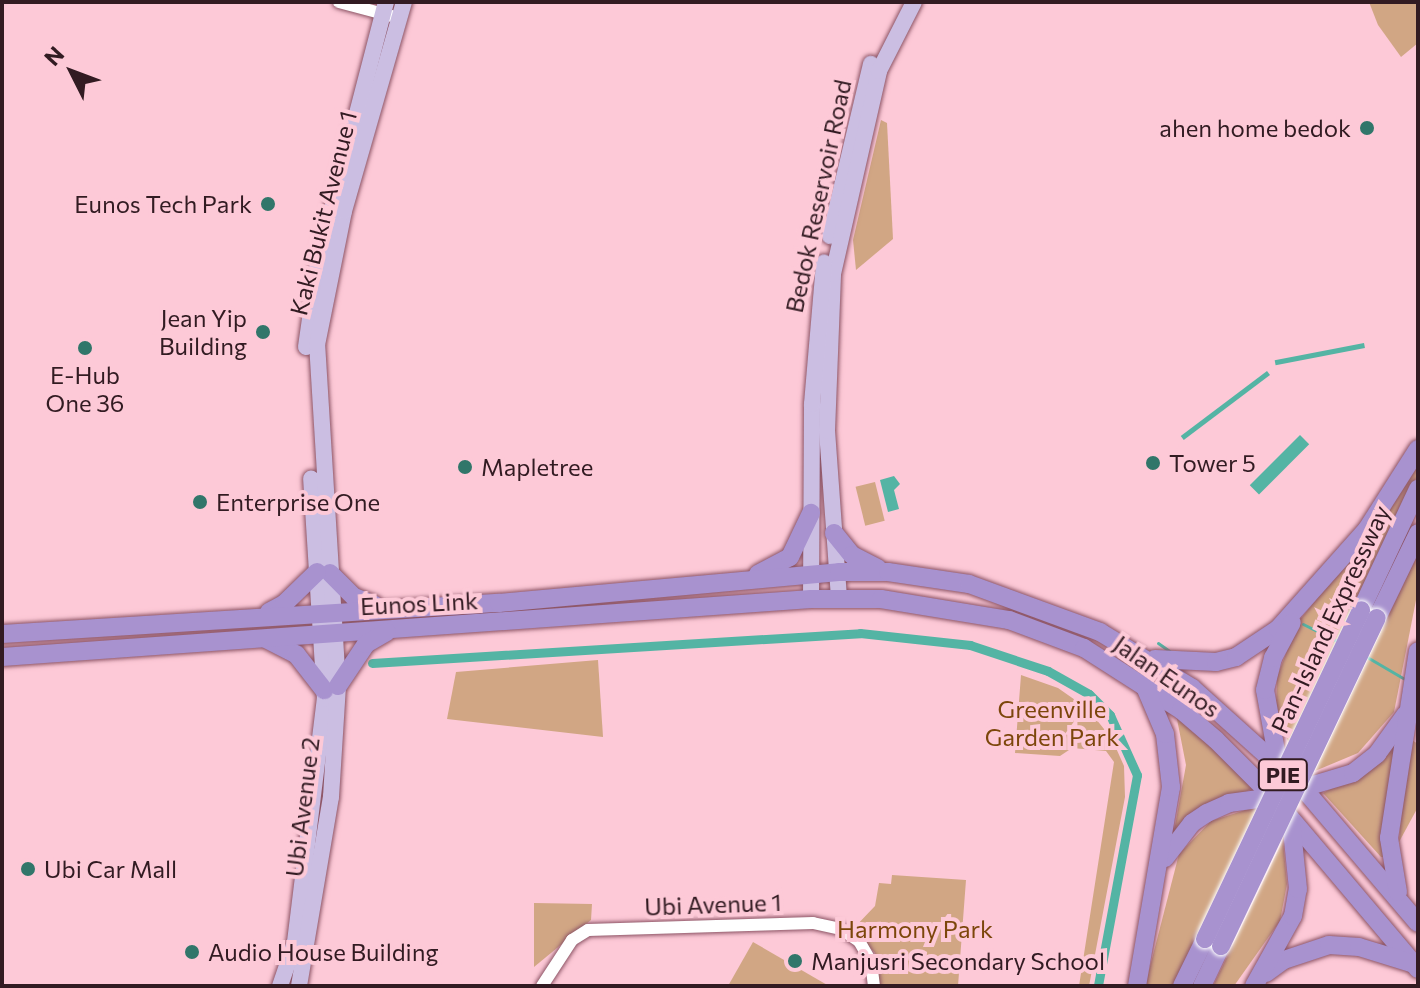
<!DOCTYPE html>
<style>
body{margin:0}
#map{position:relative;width:1420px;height:988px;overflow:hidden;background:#fdc9d7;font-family:Commissioner,sans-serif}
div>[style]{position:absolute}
.green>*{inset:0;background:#d1a684;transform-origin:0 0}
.water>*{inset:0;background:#54b4a4;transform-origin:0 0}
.stream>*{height:3px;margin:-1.5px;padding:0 1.5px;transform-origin:1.5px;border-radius:1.5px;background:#54b4a4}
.canal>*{height:9px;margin:-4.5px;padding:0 4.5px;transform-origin:4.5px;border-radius:4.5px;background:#54b4a4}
.roads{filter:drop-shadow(0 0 2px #8c5465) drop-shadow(0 0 2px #8c5465)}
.minor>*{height:12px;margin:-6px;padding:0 6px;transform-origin:6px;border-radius:6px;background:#fff}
.major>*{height:16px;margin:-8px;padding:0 8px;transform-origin:8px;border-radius:8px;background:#cbbee2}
.highway>*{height:18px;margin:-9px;padding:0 9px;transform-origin:9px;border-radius:9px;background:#a892cf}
.bridges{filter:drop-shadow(0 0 2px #fff) drop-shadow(0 0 2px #fff)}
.highway-bridge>*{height:18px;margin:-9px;padding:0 9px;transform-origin:9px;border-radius:9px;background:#a892cf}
.dots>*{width:22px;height:22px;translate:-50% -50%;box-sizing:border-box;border:4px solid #fdc9d7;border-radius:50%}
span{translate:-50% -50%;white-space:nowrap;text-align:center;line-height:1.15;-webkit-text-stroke:8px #fdc9d7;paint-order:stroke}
.shield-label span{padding:2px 6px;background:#fdc9d7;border:2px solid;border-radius:6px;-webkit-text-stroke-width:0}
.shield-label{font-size:22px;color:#321b22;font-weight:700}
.poi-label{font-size:24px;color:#321b22}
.right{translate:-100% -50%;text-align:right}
.left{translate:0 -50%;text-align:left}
.street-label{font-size:24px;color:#321b22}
.park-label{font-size:24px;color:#7c460b}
.frame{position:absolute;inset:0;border:4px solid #321b22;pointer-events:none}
.north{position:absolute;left:32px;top:32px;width:80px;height:80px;-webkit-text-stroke:6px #fdc9d7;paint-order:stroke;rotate:312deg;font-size:22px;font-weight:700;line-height:32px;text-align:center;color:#321b22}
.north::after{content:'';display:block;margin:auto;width:28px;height:36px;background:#321b22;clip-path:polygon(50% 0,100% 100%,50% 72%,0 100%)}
</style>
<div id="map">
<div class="green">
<div style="clip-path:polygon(1369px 2px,1418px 2px,1418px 43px,1401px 57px,1378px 25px)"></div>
<div style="clip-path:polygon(881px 120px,887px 123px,893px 239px,856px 270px,853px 240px)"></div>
<div style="clip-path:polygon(1416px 467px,1418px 474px,1289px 744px,1276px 709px,1277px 677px,1298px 622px,1391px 507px)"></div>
<div style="left:875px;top:482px;width:40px;height:20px;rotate:76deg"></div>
<div style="clip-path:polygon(1418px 553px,1418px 590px,1394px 712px,1358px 753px,1315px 771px)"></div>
<div style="clip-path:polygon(598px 660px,603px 737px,447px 719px,456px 672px)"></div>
<div style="clip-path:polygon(1021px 675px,1058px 688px,1088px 709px,1112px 739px,1124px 766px,1125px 797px,1089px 986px,1079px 986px,1114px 762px,1106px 751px,1072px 748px,1060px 756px,1015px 753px)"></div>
<div style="clip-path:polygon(1176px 714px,1254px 787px,1173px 837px,1186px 765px)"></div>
<div style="clip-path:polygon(1407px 737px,1418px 744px,1418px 807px,1399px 842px)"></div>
<div style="clip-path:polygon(1399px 744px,1383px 857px,1381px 857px,1323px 793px,1374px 766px)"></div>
<div style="clip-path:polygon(1258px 806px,1173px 986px,1145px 986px,1179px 854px,1211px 821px)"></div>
<div style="clip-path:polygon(1283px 840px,1287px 884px,1280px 921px,1234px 986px,1213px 986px)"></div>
<div style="clip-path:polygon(892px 875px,966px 880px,958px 986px,880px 986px,875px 953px,853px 929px,875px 906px,879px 883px,891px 884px)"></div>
<div style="clip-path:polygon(534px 903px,592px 904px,591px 920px,534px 967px)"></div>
<div style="clip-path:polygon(753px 942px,829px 986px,728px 986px)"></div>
</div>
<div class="water">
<div style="left:1364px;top:343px;width:5px;height:91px;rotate:79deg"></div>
<div style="left:1267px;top:371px;width:5px;height:108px;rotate:53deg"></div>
<div style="left:1300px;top:435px;width:13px;height:71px;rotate:45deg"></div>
<div style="clip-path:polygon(894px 476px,900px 484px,894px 490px,899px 509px,888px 512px,880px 480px)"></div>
</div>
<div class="stream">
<div style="left:1303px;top:624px;width:40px;rotate:26.6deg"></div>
<div style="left:1158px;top:643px;width:16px;rotate:35deg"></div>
<div style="left:1367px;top:657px;width:42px;rotate:30.3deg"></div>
</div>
<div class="canal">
<div style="left:372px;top:663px;width:489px;rotate:-3.5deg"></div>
<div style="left:860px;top:633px;width:111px;rotate:6.2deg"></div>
<div style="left:970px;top:645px;width:82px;rotate:18.4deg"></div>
<div style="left:1048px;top:671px;width:47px;rotate:29.3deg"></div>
<div style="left:1089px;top:694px;width:30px;rotate:45deg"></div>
<div style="left:1110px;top:715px;width:66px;rotate:65.8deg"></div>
<div style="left:1137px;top:775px;width:215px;rotate:100.5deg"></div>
</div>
<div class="roads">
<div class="minor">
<div style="left:339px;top:2px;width:62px;rotate:14.9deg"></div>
<div style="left:542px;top:986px;width:55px;rotate:-56.9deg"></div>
<div style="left:572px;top:940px;width:19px;rotate:-32deg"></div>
<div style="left:588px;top:930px;width:225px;rotate:-1.8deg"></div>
<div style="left:813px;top:923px;width:29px;rotate:12deg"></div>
<div style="left:841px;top:929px;width:22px;rotate:34deg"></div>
<div style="left:859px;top:941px;width:24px;rotate:60deg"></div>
<div style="left:871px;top:962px;width:24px;rotate:83deg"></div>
</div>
<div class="major">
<div style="left:830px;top:236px;width:177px;rotate:-76.6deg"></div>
<div style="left:306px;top:347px;width:85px;rotate:-81.9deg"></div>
<div style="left:318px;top:263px;width:270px;rotate:-75.4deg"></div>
<div style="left:839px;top:598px;width:167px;rotate:-94.1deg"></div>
<div style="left:827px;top:431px;width:157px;rotate:-87.8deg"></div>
<div style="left:833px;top:274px;width:208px;rotate:-77.2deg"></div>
<div style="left:879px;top:71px;width:77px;rotate:-63.1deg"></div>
<div style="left:811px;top:599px;width:195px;rotate:-89.7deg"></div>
<div style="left:812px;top:404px;width:142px;rotate:-85.1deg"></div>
<div style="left:280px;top:986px;width:46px;rotate:-71.2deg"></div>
<div style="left:295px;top:942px;width:245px;rotate:-83deg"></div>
<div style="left:325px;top:699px;width:221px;rotate:-93.6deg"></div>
<div style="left:299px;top:986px;width:192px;rotate:-80.4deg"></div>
<div style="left:331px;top:797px;width:111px;rotate:-86.4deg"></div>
<div style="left:338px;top:686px;width:342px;rotate:-93.5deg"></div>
<div style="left:317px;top:345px;width:137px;rotate:-78.6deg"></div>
<div style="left:344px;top:211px;width:217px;rotate:-74deg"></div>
</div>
<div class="highway">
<div style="left:834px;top:533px;width:28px;rotate:51deg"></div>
<div style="left:852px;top:555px;width:29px;rotate:27deg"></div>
<div style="left:330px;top:573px;width:34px;rotate:45deg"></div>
<div style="left:354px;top:597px;width:22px;rotate:21deg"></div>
<div style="left:758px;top:574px;width:36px;rotate:-28deg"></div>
<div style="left:790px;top:557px;width:49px;rotate:-64.5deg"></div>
<div style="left:1361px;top:610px;width:134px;rotate:-64.8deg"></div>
<div style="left:269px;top:612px;width:17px;rotate:-28deg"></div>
<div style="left:284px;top:604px;width:46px;rotate:-44.1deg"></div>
<div style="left:1377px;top:618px;width:94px;rotate:-64.2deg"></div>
<div style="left:2px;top:634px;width:498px;rotate:-3.6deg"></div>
<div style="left:499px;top:603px;width:341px;rotate:-5.2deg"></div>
<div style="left:839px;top:572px;width:49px"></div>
<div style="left:888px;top:572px;width:82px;rotate:8.4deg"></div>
<div style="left:969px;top:584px;width:140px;rotate:20.1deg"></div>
<div style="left:1100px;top:632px;width:108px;rotate:31.3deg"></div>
<div style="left:1192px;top:688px;width:149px;rotate:42deg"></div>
<div style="left:1303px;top:788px;width:177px;rotate:49.6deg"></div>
<div style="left:266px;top:639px;width:34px;rotate:27deg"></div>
<div style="left:296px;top:654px;width:46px;rotate:52.1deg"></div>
<div style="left:2px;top:657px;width:811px;rotate:-4.1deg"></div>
<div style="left:811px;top:599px;width:70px"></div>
<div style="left:881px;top:599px;width:130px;rotate:9.3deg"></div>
<div style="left:1009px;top:620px;width:80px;rotate:20.5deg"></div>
<div style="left:1084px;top:648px;width:115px;rotate:32.6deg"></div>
<div style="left:1181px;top:710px;width:46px;rotate:40.6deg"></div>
<div style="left:1216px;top:740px;width:78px;rotate:45deg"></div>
<div style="left:1271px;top:795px;width:228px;rotate:49.8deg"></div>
<div style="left:1155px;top:659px;width:61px;rotate:2.8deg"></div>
<div style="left:1216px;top:662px;width:21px;rotate:-14deg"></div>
<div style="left:1236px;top:657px;width:50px;rotate:-33.7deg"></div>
<div style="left:1278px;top:629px;width:134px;rotate:-48.3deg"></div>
<div style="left:1367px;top:529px;width:95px;rotate:-57.5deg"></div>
<div style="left:338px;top:686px;width:50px;rotate:-56.3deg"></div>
<div style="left:366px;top:644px;width:24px;rotate:-30deg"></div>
<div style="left:1278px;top:762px;width:73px;rotate:-100.2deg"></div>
<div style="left:1265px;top:690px;width:33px;rotate:-76deg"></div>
<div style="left:1273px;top:658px;width:40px;rotate:-62deg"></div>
<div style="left:1293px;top:786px;width:10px;rotate:11deg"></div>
<div style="left:1303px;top:788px;width:52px;rotate:-16.7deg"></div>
<div style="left:1353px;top:773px;width:31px;rotate:-38deg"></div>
<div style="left:1377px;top:754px;width:49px;rotate:-54.1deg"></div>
<div style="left:1165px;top:858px;width:44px;rotate:-52.4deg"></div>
<div style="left:1192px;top:823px;width:18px;rotate:-34deg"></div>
<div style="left:1207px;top:813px;width:24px;rotate:-24deg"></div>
<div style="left:1229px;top:803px;width:51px;rotate:-7.8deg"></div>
<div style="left:1398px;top:892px;width:55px;rotate:-99.5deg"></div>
<div style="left:1389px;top:838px;width:189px;rotate:-81.2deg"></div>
<div style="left:1266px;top:973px;width:22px;rotate:-36deg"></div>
<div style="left:1284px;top:960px;width:47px;rotate:-18.4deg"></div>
<div style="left:1329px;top:945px;width:30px;rotate:4deg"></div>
<div style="left:1359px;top:947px;width:54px;rotate:17.1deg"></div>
<div style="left:1137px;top:986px;width:202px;rotate:-80.3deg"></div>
<div style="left:1171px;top:787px;width:53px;rotate:-96.5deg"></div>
<div style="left:1165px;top:734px;width:51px;rotate:-113.1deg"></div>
<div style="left:1182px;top:986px;width:52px;rotate:-63.9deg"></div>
<div style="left:1202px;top:986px;width:44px;rotate:-64.6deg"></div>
<div style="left:1254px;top:986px;width:80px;rotate:-60.9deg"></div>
<div style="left:1293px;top:916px;width:27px;rotate:-80deg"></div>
<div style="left:1298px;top:889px;width:69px;rotate:-95.8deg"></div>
</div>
</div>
<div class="bridges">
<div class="highway-bridge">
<div style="left:1205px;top:939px;width:364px;rotate:-64.6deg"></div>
<div style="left:1221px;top:946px;width:363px;rotate:-64.6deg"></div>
</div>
</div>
<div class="dots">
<div style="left:1367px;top:128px;background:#31766a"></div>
<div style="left:268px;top:204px;background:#31766a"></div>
<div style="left:263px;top:332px;background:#31766a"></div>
<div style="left:85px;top:348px;background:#31766a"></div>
<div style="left:1153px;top:463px;background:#31766a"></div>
<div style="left:465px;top:467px;background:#31766a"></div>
<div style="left:200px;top:502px;background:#31766a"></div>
<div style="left:28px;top:869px;background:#31766a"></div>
<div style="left:192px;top:952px;background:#31766a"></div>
<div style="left:795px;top:961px;background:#31766a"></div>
</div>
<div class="shield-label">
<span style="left:1283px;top:775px">PIE</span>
</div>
<div class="poi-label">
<span class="right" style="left:1351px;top:128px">ahen home bedok</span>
<span class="right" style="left:252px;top:204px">Eunos Tech Park</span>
<span class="right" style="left:247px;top:332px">Jean Yip<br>Building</span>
<span style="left:85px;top:389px">E-Hub<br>One 36</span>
<span class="left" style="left:1169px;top:463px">Tower 5</span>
<span class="left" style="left:481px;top:467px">Mapletree</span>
<span class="left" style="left:216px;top:502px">Enterprise One</span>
<span class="left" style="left:44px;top:869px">Ubi Car Mall</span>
<span class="left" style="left:208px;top:952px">Audio House Building</span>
<span class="left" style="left:811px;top:961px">Manjusri Secondary School</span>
</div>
<div class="street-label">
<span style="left:818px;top:196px;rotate:-78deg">Bedok Reservoir Road</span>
<span style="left:323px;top:213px;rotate:-76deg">Kaki Bukit Avenue 1</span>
<span style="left:419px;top:603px;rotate:-3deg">Eunos Link</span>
<span style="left:1330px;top:619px;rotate:-65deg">Pan-Island Expressway</span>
<span style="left:1167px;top:676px;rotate:35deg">Jalan Eunos</span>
<span style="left:302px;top:807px;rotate:-83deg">Ubi Avenue 2</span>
<span style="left:713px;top:904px;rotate:-2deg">Ubi Avenue 1</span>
</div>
<div class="park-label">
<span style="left:1052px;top:723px">Greenville<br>Garden Park</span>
<span style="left:915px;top:929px">Harmony Park</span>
</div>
<div class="frame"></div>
<div class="north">N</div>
</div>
